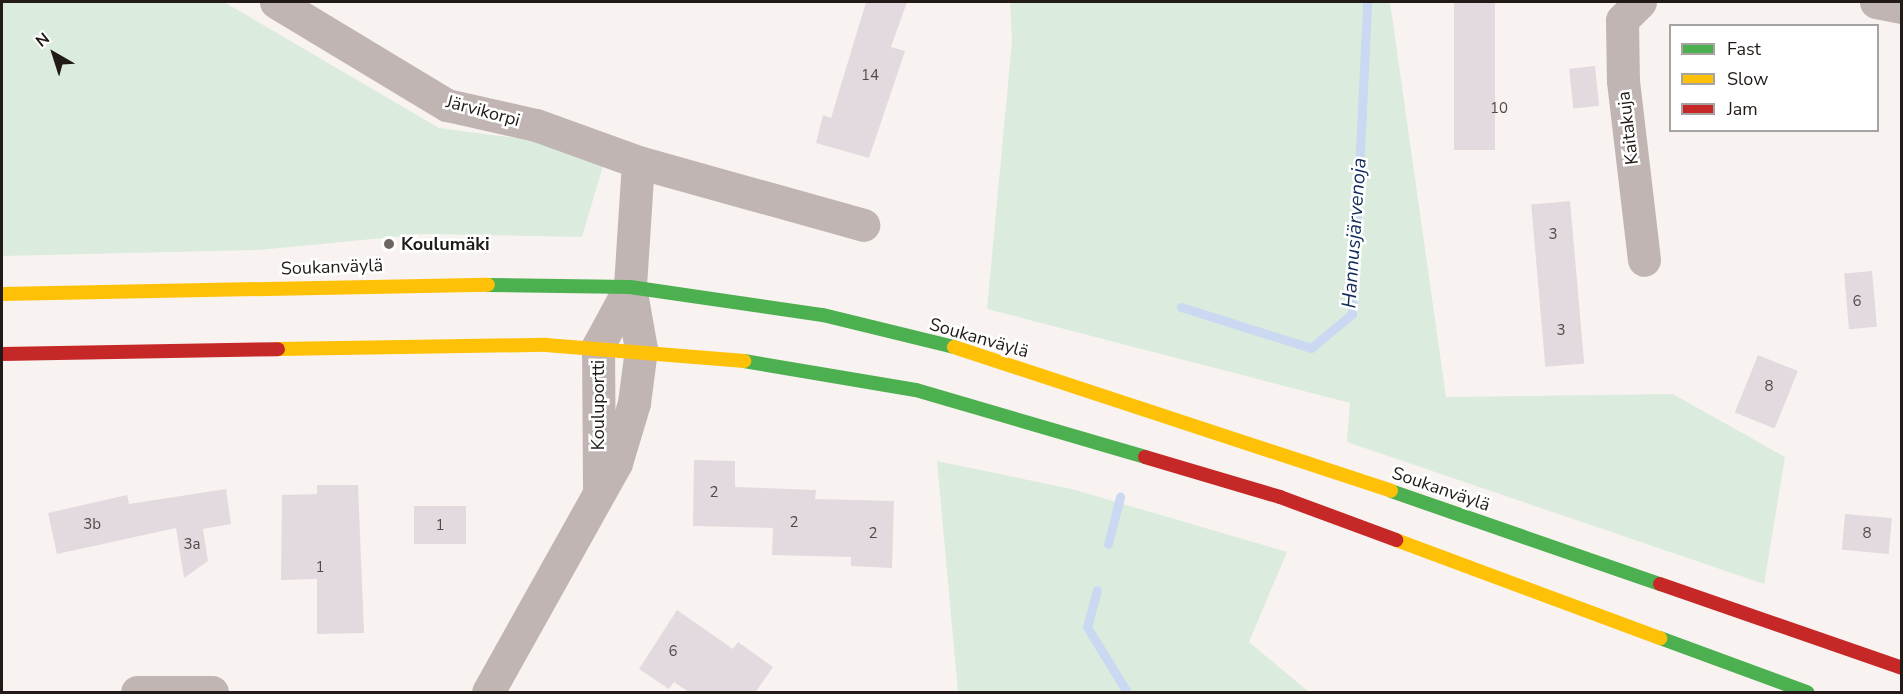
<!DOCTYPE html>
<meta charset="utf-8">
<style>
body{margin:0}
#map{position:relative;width:1903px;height:694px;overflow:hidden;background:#f8f3f0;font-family:"Nunito Sans",sans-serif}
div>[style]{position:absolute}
.green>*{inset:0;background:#dbecde}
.stream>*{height:9px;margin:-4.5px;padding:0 4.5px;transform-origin:4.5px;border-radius:4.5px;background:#cad9f1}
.building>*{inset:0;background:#e3dadf;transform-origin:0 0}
.street>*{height:33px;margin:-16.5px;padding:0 16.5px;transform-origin:16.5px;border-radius:16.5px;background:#c1b5b4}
.fast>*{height:14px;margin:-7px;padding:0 7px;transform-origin:7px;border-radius:7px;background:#4caf50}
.slow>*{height:14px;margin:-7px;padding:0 7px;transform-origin:7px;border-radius:7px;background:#ffc107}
.jam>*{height:14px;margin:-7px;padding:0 7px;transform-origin:7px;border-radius:7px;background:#c62828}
.dots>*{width:16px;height:16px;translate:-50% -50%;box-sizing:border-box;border:3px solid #fff;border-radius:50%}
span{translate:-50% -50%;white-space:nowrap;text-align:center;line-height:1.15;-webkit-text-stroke:5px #fff;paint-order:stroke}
.number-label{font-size:15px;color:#524a48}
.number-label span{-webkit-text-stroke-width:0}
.street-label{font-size:18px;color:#221a16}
.poi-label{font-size:18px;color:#221a16;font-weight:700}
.left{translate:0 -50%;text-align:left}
.water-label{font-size:20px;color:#102b57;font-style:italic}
.frame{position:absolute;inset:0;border:3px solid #221a16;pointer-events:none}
.legend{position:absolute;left:1669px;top:24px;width:210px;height:108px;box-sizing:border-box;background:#fff;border:2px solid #a7a3a2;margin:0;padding:8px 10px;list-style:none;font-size:18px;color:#221a16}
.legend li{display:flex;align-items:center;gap:12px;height:30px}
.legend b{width:30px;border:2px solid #a7a3a2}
.north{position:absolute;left:24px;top:24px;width:60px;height:60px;-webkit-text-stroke:4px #fff;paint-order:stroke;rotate:321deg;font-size:16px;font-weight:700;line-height:24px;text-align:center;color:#221a16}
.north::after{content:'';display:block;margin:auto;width:21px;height:27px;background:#221a16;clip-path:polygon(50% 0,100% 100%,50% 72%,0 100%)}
</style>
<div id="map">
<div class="green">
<div style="clip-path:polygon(2px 2px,224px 2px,439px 128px,540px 141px,603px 166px,582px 237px,425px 234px,259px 250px,2px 256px)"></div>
<div style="clip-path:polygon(1010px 2px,1390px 2px,1446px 397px,1673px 394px,1785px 457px,1764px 584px,1347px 442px,1350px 403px,987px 309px,1012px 41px)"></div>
<div style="clip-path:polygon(937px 461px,1072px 489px,1287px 552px,1249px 642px,1309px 692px,958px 692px)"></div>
</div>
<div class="stream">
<div style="left:1181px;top:307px;width:136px;rotate:17.5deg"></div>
<div style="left:1311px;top:348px;width:53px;rotate:-39.7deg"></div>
<div style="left:1352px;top:314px;width:312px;rotate:-87.2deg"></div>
<div style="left:1108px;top:544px;width:49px;rotate:-75.7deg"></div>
<div style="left:1097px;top:590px;width:38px;rotate:105deg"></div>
<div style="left:1087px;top:627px;width:76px;rotate:58.4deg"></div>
</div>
<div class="building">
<div style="clip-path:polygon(866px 2px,907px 2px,891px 47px,905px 51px,869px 158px,816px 143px,823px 115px,831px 118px)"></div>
<div style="left:1454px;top:2px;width:41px;height:148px"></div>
<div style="left:1595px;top:66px;width:40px;height:26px;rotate:84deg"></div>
<div style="left:1570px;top:201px;width:163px;height:39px;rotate:85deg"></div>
<div style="left:1872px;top:271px;width:56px;height:28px;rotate:85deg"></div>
<div style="left:1758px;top:355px;width:43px;height:62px;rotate:22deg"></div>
<div style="clip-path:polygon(694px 460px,735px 461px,735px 487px,816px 490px,815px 499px,894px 501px,892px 568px,851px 566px,851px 557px,772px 555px,773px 528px,693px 526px)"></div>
<div style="clip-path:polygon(317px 485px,358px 485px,364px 633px,317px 634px,317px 579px,281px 580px,282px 495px,317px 494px)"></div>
<div style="clip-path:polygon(226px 489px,231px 524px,203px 529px,208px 561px,184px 578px,176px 528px,57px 554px,48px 513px,127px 495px,129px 504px)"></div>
<div style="left:466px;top:506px;width:38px;height:52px;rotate:90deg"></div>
<div style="left:1845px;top:514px;width:47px;height:36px;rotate:5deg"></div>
<div style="clip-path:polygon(677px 610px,733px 649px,738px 642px,773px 667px,755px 693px,690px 693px,674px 682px,669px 689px,639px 669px)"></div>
</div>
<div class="street">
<div style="left:276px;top:2px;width:200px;rotate:31.1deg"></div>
<div style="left:447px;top:105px;width:91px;rotate:12.7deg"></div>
<div style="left:536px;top:125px;width:109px;rotate:19.9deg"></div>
<div style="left:638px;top:162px;width:125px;rotate:93.7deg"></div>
<div style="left:630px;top:287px;width:63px;rotate:79.9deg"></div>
<div style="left:641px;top:349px;width:54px;rotate:97.4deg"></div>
<div style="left:634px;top:403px;width:63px;rotate:106.7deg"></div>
<div style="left:616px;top:463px;width:262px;rotate:119.2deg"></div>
<div style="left:1640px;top:2px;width:25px;rotate:135deg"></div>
<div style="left:1622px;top:20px;width:61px;rotate:89.1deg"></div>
<div style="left:1623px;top:81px;width:180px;rotate:83.3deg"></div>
<div style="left:1876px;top:2px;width:26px;rotate:11deg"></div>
<div style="left:638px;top:162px;width:234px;rotate:15.6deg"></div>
<div style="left:599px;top:487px;width:141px;rotate:-90.4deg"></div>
<div style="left:598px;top:346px;width:67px;rotate:-61.5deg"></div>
<div style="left:137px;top:692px;width:75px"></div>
</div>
<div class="fast">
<div style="left:488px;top:285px;width:142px;rotate:0.8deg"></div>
<div style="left:630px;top:287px;width:195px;rotate:8.3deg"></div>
<div style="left:823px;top:315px;width:135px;rotate:13.7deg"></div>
<div style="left:744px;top:361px;width:174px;rotate:9.6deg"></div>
<div style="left:916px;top:390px;width:239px;rotate:16.3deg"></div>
<div style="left:1391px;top:491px;width:285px;rotate:19.1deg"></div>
<div style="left:1660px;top:638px;width:157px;rotate:20.2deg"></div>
</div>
<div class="slow">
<div style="left:2px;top:294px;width:486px;rotate:-1.1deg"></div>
<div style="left:954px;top:347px;width:460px;rotate:18.2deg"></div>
<div style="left:278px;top:349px;width:268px;rotate:-0.9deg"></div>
<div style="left:546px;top:345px;width:199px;rotate:4.6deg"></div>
<div style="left:1396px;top:540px;width:282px;rotate:20.4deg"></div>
</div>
<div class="jam">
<div style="left:2px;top:354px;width:276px;rotate:-1deg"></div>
<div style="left:1145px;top:457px;width:141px;rotate:16.5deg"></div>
<div style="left:1280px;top:497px;width:124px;rotate:20.3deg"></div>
<div style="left:1660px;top:584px;width:256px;rotate:19.1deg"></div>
</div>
<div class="dots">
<div style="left:389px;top:244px;background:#6d6662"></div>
</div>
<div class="number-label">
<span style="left:870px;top:76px">14</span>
<span style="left:1499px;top:109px">10</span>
<span style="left:1553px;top:235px">3</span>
<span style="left:1857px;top:302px">6</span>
<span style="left:1561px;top:331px">3</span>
<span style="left:1769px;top:387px">8</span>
<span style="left:714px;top:493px">2</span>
<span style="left:794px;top:523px">2</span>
<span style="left:92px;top:525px">3b</span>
<span style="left:440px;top:526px">1</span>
<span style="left:873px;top:534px">2</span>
<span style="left:1867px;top:534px">8</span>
<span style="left:192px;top:545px">3a</span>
<span style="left:320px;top:568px">1</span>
<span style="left:673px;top:652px">6</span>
</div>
<div class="street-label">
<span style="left:483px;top:111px;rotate:15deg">Järvikorpi</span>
<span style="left:1628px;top:128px;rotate:-97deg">Kaitakuja</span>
<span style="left:332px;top:267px;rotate:-2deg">Soukanväylä</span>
<span style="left:979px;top:338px;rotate:16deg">Soukanväylä</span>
<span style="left:598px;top:405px;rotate:-90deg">Kouluportti</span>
<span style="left:1441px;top:489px;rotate:19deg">Soukanväylä</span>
</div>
<div class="poi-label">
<span class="left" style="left:401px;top:244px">Koulumäki</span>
</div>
<div class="water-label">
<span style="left:1354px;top:233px;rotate:-86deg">Hannusjärvenoja</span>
</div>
<div class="frame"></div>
<ul class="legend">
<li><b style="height:8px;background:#4caf50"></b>Fast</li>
<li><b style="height:8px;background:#ffc107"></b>Slow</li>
<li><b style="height:8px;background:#c62828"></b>Jam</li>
</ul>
<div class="north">N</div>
</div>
